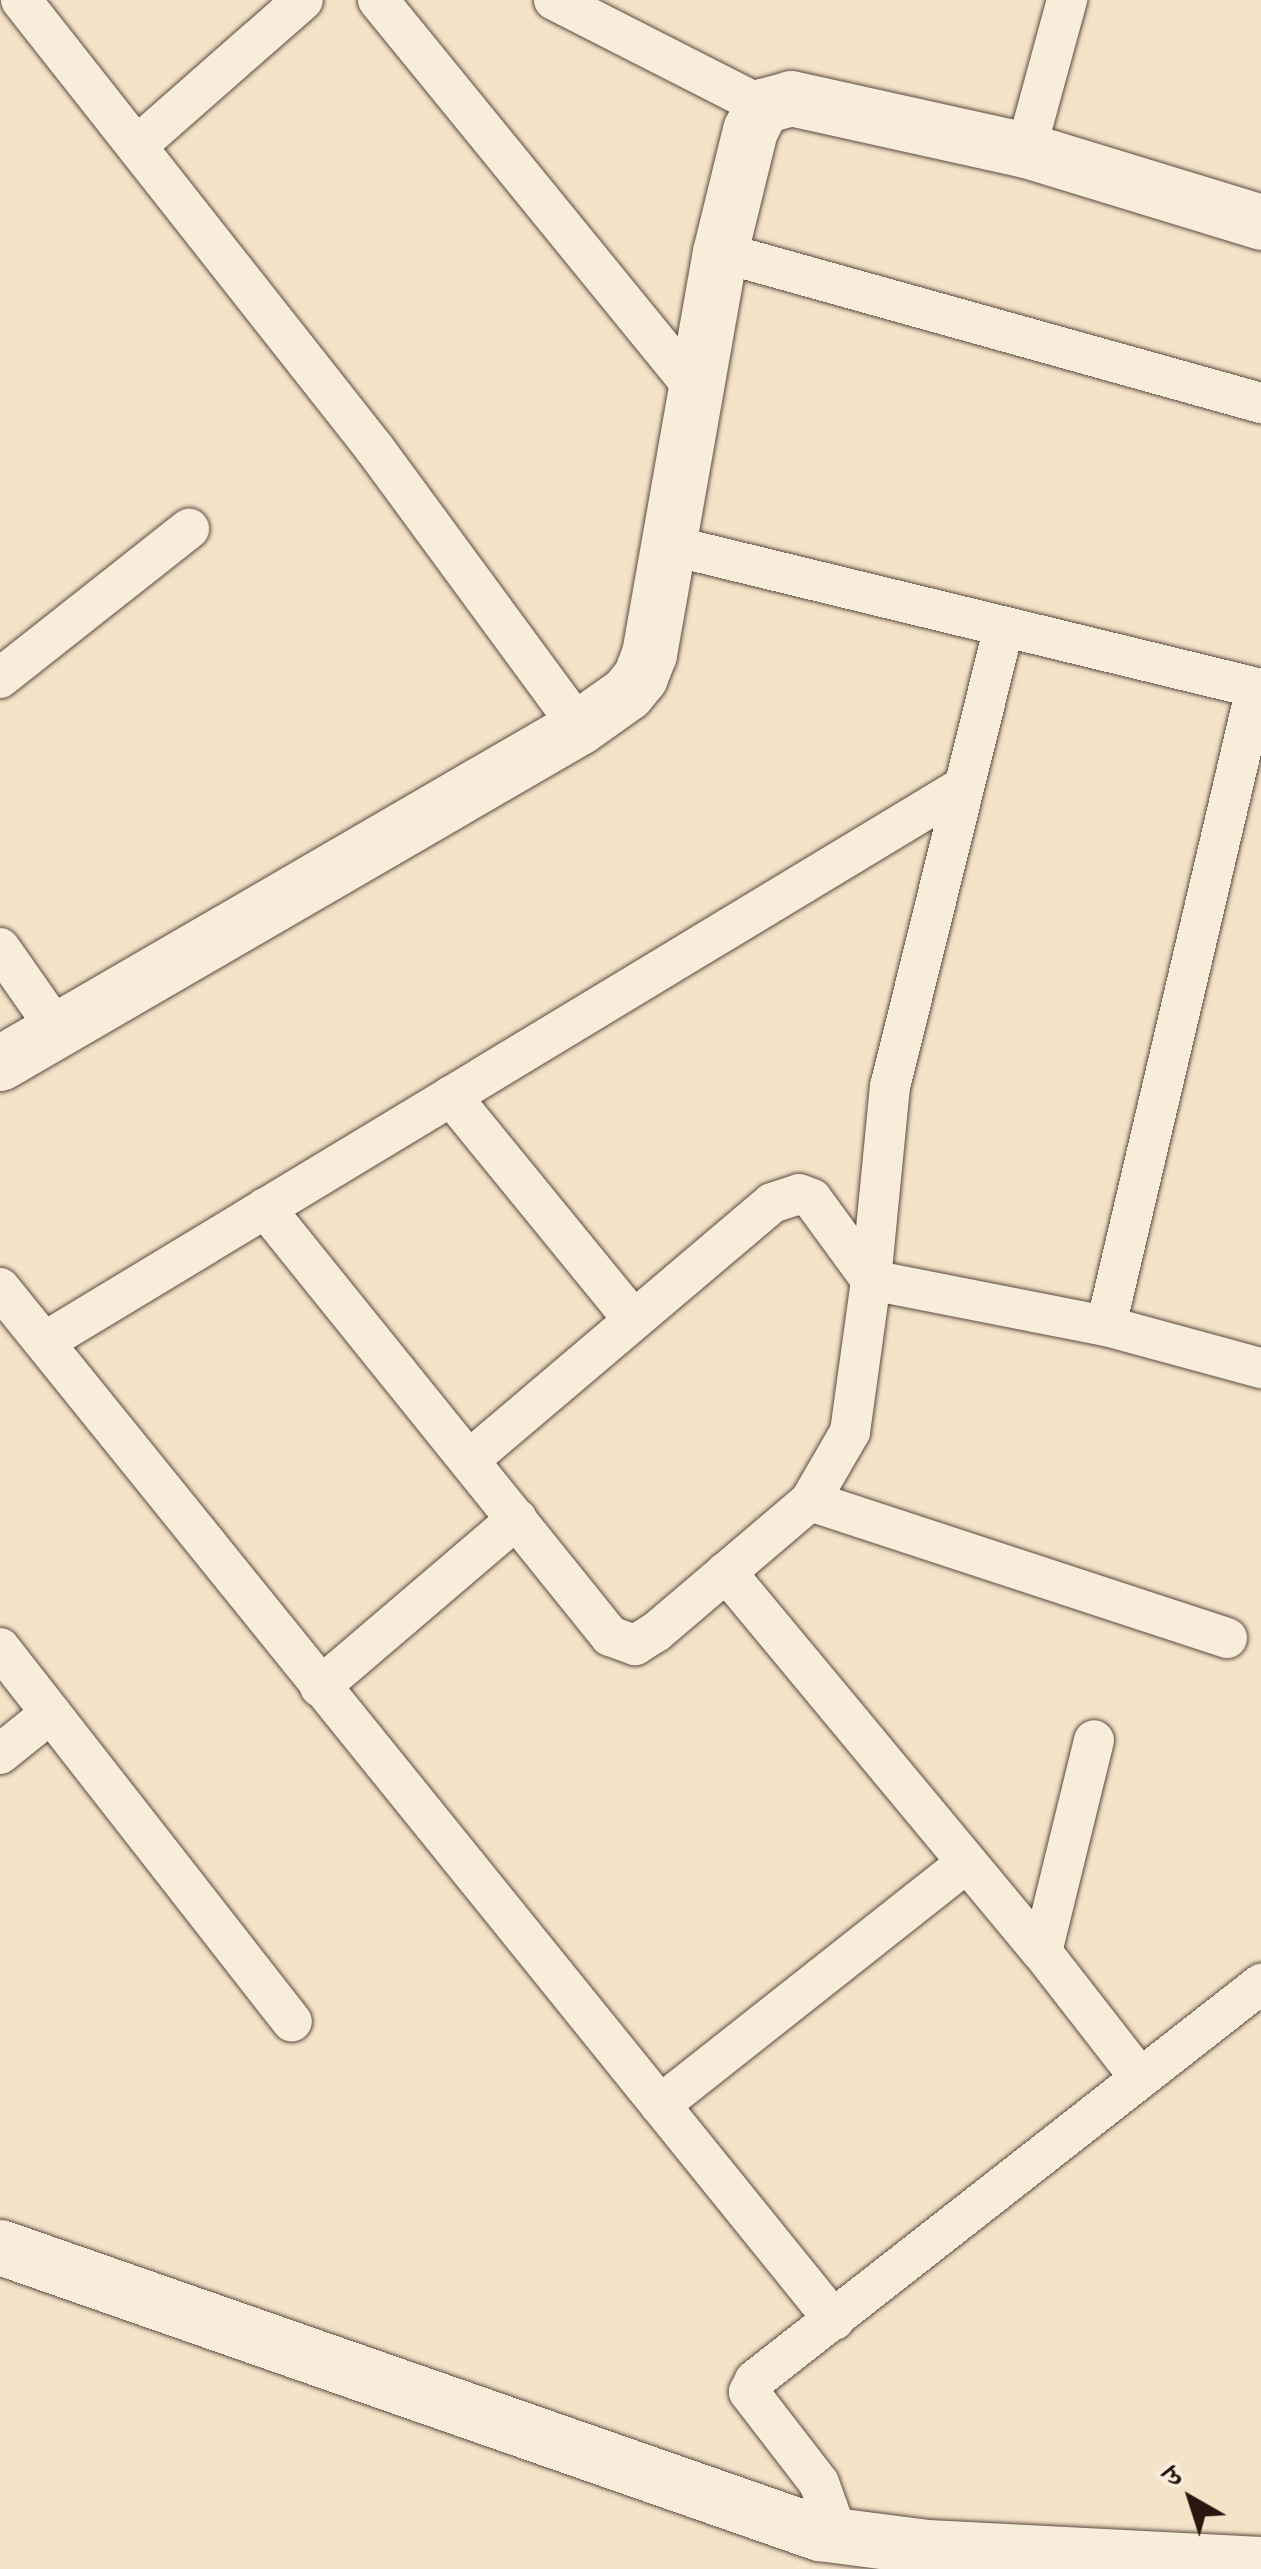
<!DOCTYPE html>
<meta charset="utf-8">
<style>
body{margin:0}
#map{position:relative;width:1261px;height:2569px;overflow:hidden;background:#f4e3c8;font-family:"Gentium Book Plus","Noto Serif Devanagari",serif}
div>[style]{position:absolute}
.roads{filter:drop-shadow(0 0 2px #5b4a3f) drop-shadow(0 0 2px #5b4a3f)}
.street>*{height:40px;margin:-20px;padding:0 20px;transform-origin:20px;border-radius:20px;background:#f8eddb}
.secondary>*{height:55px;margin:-27.5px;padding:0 27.5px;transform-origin:27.5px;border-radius:27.5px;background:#f8eddb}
span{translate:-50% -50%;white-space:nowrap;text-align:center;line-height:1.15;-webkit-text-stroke:8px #f8eddb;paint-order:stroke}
.north{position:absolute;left:1141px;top:2449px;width:100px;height:100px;-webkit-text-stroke:8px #f8eddb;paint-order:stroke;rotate:321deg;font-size:28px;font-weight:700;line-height:40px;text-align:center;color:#281711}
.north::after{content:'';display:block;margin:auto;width:35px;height:45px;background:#281711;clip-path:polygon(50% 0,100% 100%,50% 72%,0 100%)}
</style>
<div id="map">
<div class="roads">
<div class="street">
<div style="left:21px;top:0;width:572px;rotate:51.75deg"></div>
<div style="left:375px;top:449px;width:345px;rotate:53.7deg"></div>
<div style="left:378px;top:0;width:502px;rotate:50.82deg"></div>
<div style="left:554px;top:0;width:233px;rotate:27deg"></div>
<div style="left:139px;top:144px;width:218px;rotate:-41.3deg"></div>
<div style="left:1026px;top:150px;width:156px;rotate:-74.7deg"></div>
<div style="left:720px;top:252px;width:562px;rotate:15.6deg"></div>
<div style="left:669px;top:545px;width:609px;rotate:13.67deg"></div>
<div style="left:0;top:678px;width:241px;rotate:-38.3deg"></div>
<div style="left:0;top:948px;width:98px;rotate:55deg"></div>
<div style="left:451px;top:1096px;width:288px;rotate:50.8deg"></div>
<div style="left:265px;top:1208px;width:550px;rotate:51.13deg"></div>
<div style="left:610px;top:1636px;width:27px;rotate:20deg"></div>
<div style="left:635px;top:1645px;width:25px;rotate:-32deg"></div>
<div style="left:656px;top:1632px;width:202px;rotate:-40.4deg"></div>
<div style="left:810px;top:1501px;width:80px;rotate:-59.9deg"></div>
<div style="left:850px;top:1432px;width:153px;rotate:-82.1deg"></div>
<div style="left:871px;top:1280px;width:194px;rotate:-84.4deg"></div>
<div style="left:890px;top:1087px;width:473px;rotate:-76.1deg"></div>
<div style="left:0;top:1288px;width:1327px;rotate:51.06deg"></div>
<div style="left:1106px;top:1326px;width:655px;rotate:-76.77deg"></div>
<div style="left:46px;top:1341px;width:1069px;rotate:-31.15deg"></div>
<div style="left:469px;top:1460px;width:397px;rotate:-40.3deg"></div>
<div style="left:772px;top:1203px;width:28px;rotate:-18deg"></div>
<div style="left:799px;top:1194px;width:14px;rotate:21deg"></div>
<div style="left:812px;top:1199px;width:100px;rotate:53.9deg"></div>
<div style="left:871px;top:1280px;width:239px;rotate:11.1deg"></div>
<div style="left:1106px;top:1326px;width:161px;rotate:15.2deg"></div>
<div style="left:810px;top:1501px;width:439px;rotate:18.2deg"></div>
<div style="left:726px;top:1572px;width:494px;rotate:50.3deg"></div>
<div style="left:1042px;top:1952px;width:160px;rotate:52.1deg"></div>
<div style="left:0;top:1648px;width:474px;rotate:52deg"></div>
<div style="left:320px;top:1687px;width:259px;rotate:-40.5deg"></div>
<div style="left:0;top:1754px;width:65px;rotate:-38.8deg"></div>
<div style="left:1042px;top:1952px;width:218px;rotate:-76.2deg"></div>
<div style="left:660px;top:2105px;width:389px;rotate:-38.3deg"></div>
<div style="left:838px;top:2536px;width:56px;rotate:-109.7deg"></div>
<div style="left:819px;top:2483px;width:115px;rotate:-127.6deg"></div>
<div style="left:749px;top:2392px;width:13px;rotate:-63deg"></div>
<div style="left:755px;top:2380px;width:643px;rotate:-38.05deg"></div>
</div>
<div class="secondary">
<div style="left:0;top:1063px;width:669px;rotate:-30.13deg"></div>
<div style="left:579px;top:727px;width:59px;rotate:-35.3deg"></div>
<div style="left:627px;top:693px;width:21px;rotate:-51deg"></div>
<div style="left:640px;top:677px;width:25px;rotate:-69deg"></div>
<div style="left:649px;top:654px;width:408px;rotate:-80deg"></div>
<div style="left:720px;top:252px;width:126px;rotate:-76.2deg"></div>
<div style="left:750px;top:130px;width:27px;rotate:-63deg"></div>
<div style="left:762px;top:106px;width:30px;rotate:-15deg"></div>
<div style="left:791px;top:98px;width:241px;rotate:12.5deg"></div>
<div style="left:1026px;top:150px;width:246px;rotate:17deg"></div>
<div style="left:0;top:2247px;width:868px;rotate:19.25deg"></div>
<div style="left:819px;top:2533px;width:109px;rotate:7.4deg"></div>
<div style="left:927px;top:2547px;width:334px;rotate:2.9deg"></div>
</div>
</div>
<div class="north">उ</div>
</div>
